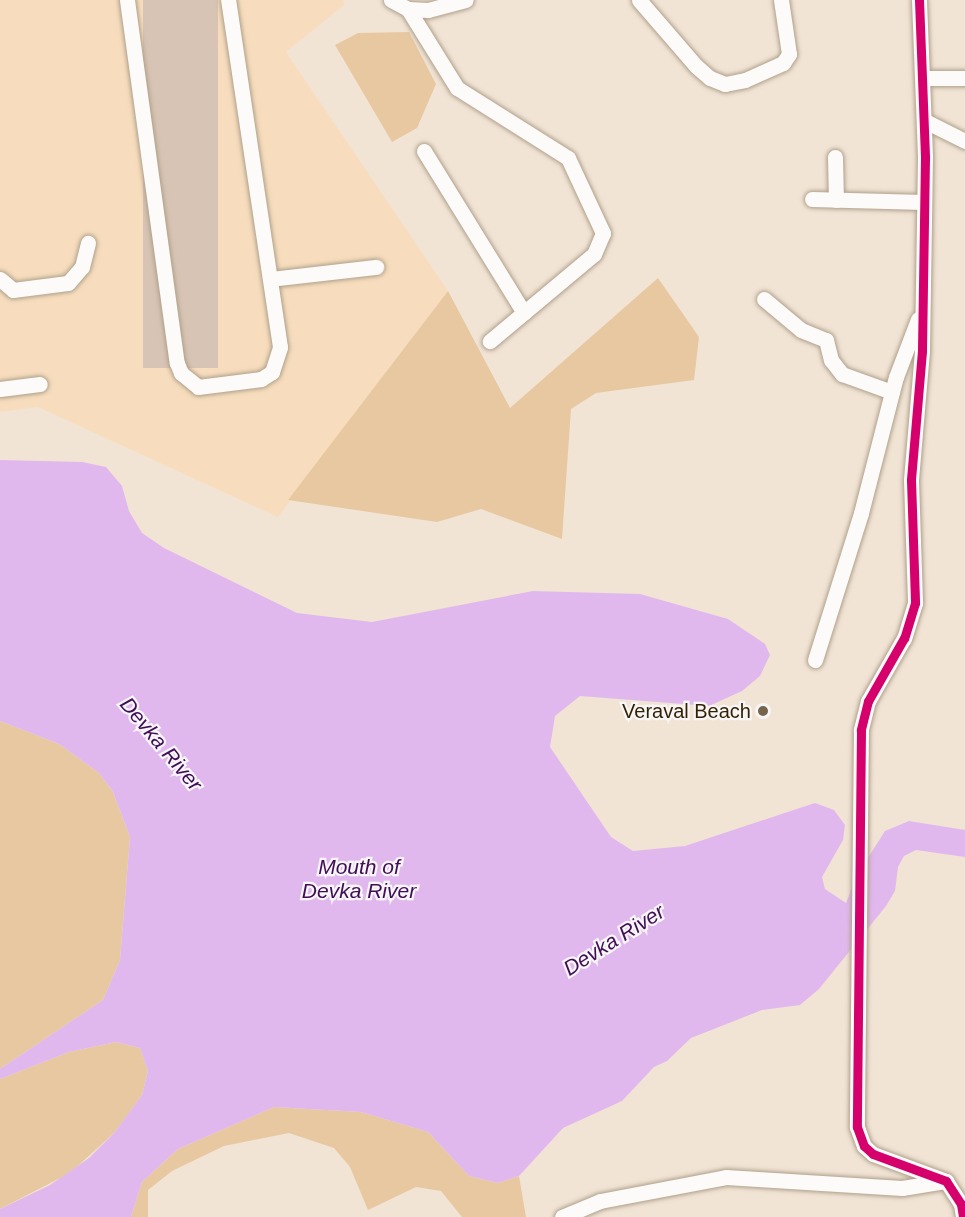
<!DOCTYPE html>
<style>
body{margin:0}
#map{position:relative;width:965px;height:1217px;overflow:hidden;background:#f1e4d5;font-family:Helvetica,sans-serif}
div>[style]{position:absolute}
.built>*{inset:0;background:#f7ddbd}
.green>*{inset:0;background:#e8c8a1}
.water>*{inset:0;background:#e1b8ee}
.building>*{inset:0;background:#d8c4b4;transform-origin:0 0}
.roads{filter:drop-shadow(0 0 2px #b0a08b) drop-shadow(0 0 2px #b0a08b)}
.minor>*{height:15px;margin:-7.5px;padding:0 7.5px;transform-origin:7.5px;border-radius:7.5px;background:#fdfbf9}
.cycleway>*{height:9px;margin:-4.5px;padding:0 4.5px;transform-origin:4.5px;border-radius:4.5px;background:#d6006c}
.dots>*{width:16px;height:16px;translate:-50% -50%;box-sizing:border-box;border:3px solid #f6f6f6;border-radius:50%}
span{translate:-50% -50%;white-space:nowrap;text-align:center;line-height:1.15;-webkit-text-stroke:4.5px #f6f6f6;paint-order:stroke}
.poi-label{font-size:20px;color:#341f00}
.right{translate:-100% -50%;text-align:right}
.water-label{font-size:21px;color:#410d57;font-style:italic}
</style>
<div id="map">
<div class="built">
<div style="clip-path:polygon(0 0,343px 0,344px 5px,286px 52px,448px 291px,278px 517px,38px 407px,0 412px)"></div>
</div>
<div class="green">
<div style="clip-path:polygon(409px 32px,436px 84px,417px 128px,392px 142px,335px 45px,358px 33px)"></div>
<div style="clip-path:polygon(658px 278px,699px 337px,694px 380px,596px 393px,571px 409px,562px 539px,481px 509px,437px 522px,288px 500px,448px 291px,510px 408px)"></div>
<div style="clip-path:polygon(0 721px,59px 744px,99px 773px,113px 792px,130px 837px,120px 960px,103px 1000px,0 1069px)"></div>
<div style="clip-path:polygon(116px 1042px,140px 1048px,148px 1071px,142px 1095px,129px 1113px,114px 1133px,70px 1173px,0 1209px,0 1079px,69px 1052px)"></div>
<div style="clip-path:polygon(274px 1107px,361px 1112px,428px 1132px,469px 1176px,498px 1183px,519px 1176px,526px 1217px,462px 1217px,441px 1191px,416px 1187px,368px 1210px,350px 1167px,334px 1148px,289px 1133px,224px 1146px,172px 1171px,148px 1190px,148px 1217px,131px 1217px,142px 1182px,178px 1149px)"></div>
</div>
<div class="water">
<div style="clip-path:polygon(0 460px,82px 462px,106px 467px,122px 486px,129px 511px,142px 533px,164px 548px,297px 613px,372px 622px,533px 591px,640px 594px,728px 619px,765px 644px,770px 655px,760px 676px,742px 691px,709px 706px,580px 696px,555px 716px,550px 747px,611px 837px,633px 851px,685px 846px,815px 803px,834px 810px,845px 825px,843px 840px,822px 877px,825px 889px,846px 903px,857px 875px,885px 831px,909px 821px,965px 830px,965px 857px,916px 850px,904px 856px,898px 867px,895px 891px,886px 906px,819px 989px,800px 1005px,762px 1010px,691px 1038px,667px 1061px,654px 1067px,622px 1101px,563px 1128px,519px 1176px,498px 1183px,469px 1176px,428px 1132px,361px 1112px,274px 1107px,178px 1149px,142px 1182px,131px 1217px,0 1217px,0 1209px,50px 1185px,89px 1158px,114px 1133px,142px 1095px,148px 1071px,140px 1048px,116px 1042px,69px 1052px,0 1079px,0 1069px,103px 1000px,120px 960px,130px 837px,113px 792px,99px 773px,59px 744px,0 721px)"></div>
</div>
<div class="building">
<div style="left:143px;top:0;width:75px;height:368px"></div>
</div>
<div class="roads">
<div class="minor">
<div style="left:127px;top:0;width:366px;rotate:82.2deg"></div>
<div style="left:177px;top:363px;width:11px;rotate:68deg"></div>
<div style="left:181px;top:373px;width:22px;rotate:39deg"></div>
<div style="left:198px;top:387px;width:64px;rotate:-7.2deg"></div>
<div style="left:261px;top:379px;width:13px;rotate:-32deg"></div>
<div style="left:272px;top:372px;width:26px;rotate:-72deg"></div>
<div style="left:280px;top:347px;width:351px;rotate:-98.5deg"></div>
<div style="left:391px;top:0;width:19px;rotate:28deg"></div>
<div style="left:408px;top:9px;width:20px;rotate:3deg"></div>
<div style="left:428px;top:10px;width:39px;rotate:-15deg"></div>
<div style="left:639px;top:0;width:87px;rotate:49.2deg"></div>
<div style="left:696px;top:66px;width:18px;rotate:41deg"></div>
<div style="left:710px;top:78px;width:16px;rotate:22deg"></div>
<div style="left:725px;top:84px;width:20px;rotate:-11deg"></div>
<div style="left:745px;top:80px;width:42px;rotate:-24.1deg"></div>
<div style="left:783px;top:63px;width:11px;rotate:-56deg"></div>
<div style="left:789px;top:54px;width:55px;rotate:-98.4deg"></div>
<div style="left:919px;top:0;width:158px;rotate:87.8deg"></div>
<div style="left:925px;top:158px;width:193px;rotate:90.9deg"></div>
<div style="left:922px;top:351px;width:129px;rotate:94.9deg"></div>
<div style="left:911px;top:480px;width:123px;rotate:88.1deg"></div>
<div style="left:915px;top:603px;width:37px;rotate:107deg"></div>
<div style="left:904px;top:638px;width:73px;rotate:119.7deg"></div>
<div style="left:868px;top:701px;width:30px;rotate:104deg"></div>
<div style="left:861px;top:730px;width:397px;rotate:90.6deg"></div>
<div style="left:857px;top:1127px;width:20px;rotate:70deg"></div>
<div style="left:864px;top:1146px;width:12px;rotate:42deg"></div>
<div style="left:873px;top:1154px;width:78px;rotate:20.3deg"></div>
<div style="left:946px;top:1181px;width:27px;rotate:57deg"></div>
<div style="left:961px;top:1204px;width:13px;rotate:81deg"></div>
<div style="left:408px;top:9px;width:93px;rotate:58.2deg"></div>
<div style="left:457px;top:88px;width:131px;rotate:32.2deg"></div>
<div style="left:568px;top:158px;width:83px;rotate:65deg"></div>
<div style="left:603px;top:233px;width:23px;rotate:113deg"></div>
<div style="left:594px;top:254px;width:136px;rotate:140.1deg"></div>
<div style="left:924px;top:78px;width:41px"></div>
<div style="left:925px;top:121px;width:45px;rotate:26.6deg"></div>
<div style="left:424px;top:151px;width:190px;rotate:58.3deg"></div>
<div style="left:835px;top:157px;width:43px;rotate:88.7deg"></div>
<div style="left:812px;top:199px;width:112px;rotate:1.5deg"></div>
<div style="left:0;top:279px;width:17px;rotate:40deg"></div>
<div style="left:13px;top:290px;width:55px;rotate:-7.3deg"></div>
<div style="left:68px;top:283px;width:21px;rotate:-49deg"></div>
<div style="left:82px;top:267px;width:25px;rotate:-76deg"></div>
<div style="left:270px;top:279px;width:107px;rotate:-6.5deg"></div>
<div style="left:764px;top:299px;width:48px;rotate:40deg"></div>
<div style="left:801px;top:330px;width:27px;rotate:22deg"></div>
<div style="left:826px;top:340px;width:21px;rotate:76deg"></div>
<div style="left:831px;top:360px;width:18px;rotate:52deg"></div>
<div style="left:842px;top:374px;width:53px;rotate:19.8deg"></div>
<div style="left:0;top:389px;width:40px;rotate:-7.1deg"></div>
<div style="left:815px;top:660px;width:154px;rotate:-72.6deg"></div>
<div style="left:861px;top:513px;width:140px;rotate:-75.6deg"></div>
<div style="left:896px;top:377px;width:62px;rotate:-69.2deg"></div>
<div style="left:562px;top:1217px;width:41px;rotate:-22.8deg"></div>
<div style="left:600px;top:1201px;width:128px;rotate:-10.8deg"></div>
<div style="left:726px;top:1177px;width:176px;rotate:3.6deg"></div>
<div style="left:902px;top:1188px;width:45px;rotate:-9deg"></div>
</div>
</div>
<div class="cycleway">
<div style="left:919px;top:0;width:158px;rotate:87.8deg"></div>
<div style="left:925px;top:158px;width:193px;rotate:90.9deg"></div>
<div style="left:922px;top:351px;width:129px;rotate:94.9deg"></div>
<div style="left:911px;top:480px;width:123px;rotate:88.1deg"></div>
<div style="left:915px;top:603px;width:37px;rotate:107deg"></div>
<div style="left:904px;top:638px;width:73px;rotate:119.7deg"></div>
<div style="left:868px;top:701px;width:30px;rotate:104deg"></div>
<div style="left:861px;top:730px;width:397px;rotate:90.6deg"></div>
<div style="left:857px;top:1127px;width:20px;rotate:70deg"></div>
<div style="left:864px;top:1146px;width:12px;rotate:42deg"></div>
<div style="left:873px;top:1154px;width:78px;rotate:20.3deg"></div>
<div style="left:946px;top:1181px;width:27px;rotate:57deg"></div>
<div style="left:961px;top:1204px;width:13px;rotate:81deg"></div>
</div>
<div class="dots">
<div style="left:763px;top:711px;background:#76644b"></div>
</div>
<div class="poi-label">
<span class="right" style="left:751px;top:711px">Veraval Beach</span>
</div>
<div class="water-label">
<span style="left:161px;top:744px;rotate:50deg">Devka River</span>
<span style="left:359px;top:879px">Mouth of<br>Devka River</span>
<span style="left:614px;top:940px;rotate:-32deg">Devka River</span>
</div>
</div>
